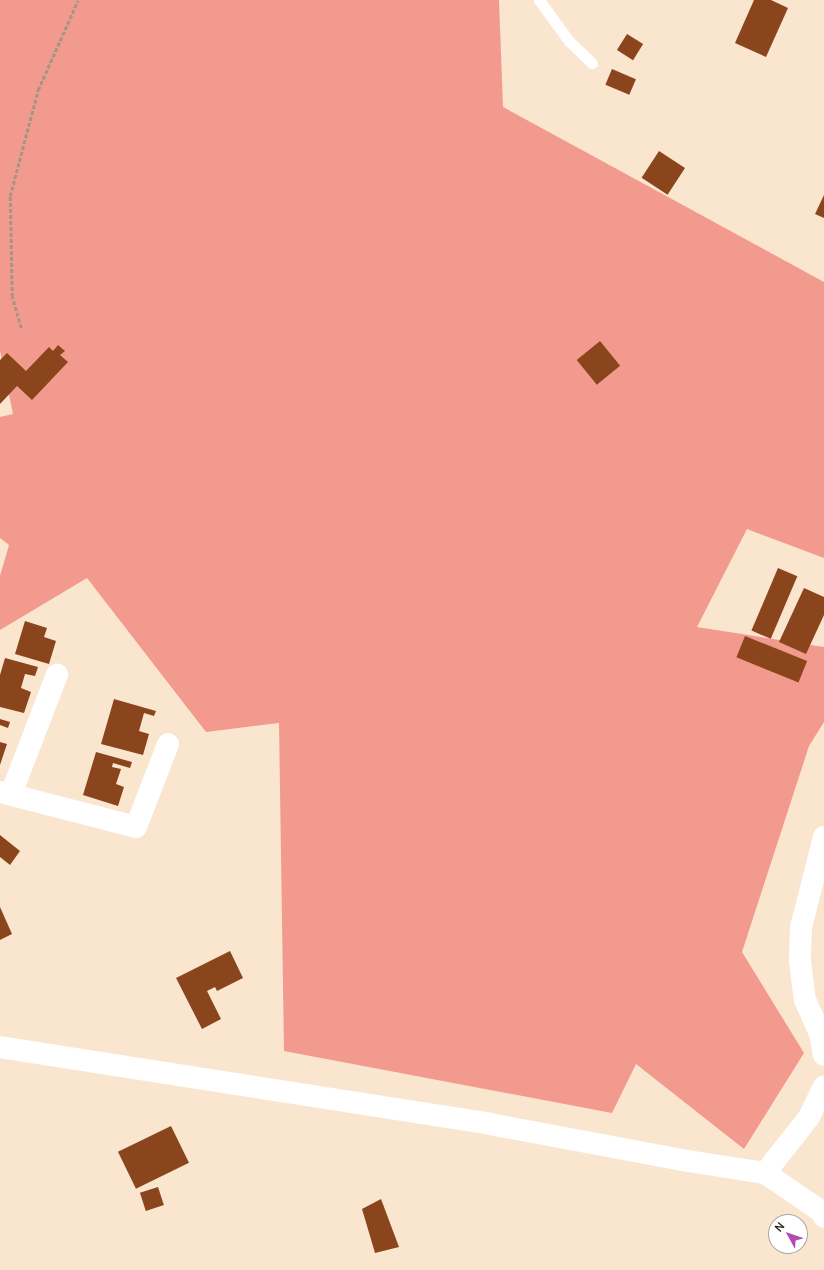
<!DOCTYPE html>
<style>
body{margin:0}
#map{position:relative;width:824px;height:1270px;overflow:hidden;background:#fae5cf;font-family:Manrope,sans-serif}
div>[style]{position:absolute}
.forest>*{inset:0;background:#f39a8e}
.building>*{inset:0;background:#8b451c;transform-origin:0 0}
.path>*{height:2.5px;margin-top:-1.25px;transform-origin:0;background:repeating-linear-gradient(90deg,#a49584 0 4px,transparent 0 6px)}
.lane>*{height:11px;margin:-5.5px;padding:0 5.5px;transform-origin:5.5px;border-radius:5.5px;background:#fff}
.street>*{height:22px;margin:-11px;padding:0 11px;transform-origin:11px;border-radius:11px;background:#fff}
span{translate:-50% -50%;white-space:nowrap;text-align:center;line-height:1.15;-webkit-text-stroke:4px #fff;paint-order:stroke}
.north{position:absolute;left:768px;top:1214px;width:40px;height:40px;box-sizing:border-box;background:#fff;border:1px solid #a7a5a1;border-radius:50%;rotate:310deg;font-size:11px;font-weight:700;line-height:16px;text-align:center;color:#241d15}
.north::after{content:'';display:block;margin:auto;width:14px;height:18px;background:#b24cb1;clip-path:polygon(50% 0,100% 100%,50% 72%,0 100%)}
</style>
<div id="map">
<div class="forest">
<div style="clip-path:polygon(0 0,499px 0,503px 107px,824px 282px,824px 558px,747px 529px,697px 627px,824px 647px,824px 722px,809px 746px,742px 952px,804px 1053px,744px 1149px,636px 1064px,612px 1113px,284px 1051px,279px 723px,206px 732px,87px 578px,0 630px,0 576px,9px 545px,0 538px,0 417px,13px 414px,0 351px)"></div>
</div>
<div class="building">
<div style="clip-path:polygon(754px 0,771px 0,788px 8px,766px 57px,735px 43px)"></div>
<div style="left:627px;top:34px;width:19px;height:19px;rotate:32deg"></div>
<div style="left:612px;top:69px;width:26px;height:17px;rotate:23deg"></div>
<div style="left:659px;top:151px;width:31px;height:32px;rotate:33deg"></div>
<div style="clip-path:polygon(824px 195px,824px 218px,815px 214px)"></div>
<div style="left:600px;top:341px;width:32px;height:30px;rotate:51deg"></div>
<div style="clip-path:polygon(58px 345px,65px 351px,60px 355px,68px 362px,32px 400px,17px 386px,0 404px,0 360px,7px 353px,26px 371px,49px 347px,53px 351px)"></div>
<div style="left:778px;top:568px;width:21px;height:68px;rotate:23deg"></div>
<div style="clip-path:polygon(804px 588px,824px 597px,824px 615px,806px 654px,779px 642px)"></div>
<div style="clip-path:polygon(25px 621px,47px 628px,44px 637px,56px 641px,49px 664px,15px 654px)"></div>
<div style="left:745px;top:636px;width:67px;height:23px;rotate:22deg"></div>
<div style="clip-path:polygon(5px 658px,38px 667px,35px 676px,25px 674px,21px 688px,31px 692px,24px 713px,0 707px,0 675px)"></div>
<div style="clip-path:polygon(114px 699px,156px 711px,154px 716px,144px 713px,139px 731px,149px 734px,143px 755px,101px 744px)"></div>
<div style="clip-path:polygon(0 719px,10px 722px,8px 728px,0 725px)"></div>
<div style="clip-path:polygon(0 742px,7px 744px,0 765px)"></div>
<div style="clip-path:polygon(96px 752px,132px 762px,130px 768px,113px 763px,112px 767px,121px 769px,116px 784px,124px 787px,118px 806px,83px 795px)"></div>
<div style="clip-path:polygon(0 835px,20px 851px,10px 865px,0 857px)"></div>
<div style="clip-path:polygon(0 907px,12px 934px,0 940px)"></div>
<div style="clip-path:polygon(230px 951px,243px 978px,217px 991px,215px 987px,207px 991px,221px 1019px,202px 1029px,176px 978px)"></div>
<div style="left:171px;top:1126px;width:41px;height:59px;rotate:64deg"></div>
<div style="left:158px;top:1187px;width:19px;height:19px;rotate:72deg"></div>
<div style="clip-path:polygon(381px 1199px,399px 1247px,375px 1253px,362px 1209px)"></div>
</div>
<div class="path">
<div style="left:21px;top:328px;width:32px;rotate:-106deg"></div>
<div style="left:12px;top:297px;width:101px;rotate:-91.1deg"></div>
<div style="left:10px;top:196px;width:110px;rotate:-75.2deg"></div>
<div style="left:38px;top:90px;width:98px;rotate:-66deg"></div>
</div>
<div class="lane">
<div style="left:539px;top:0;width:51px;rotate:53.8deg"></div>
<div style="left:569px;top:41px;width:32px;rotate:44deg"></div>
</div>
<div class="street">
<div style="left:0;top:792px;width:140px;rotate:14.4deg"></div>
<div style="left:136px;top:827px;width:89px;rotate:-68.9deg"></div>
<div style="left:11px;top:794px;width:128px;rotate:-68.9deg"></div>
<div style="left:824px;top:837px;width:93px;rotate:104.3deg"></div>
<div style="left:801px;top:927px;width:34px;rotate:92deg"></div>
<div style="left:800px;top:961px;width:39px;rotate:83deg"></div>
<div style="left:805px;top:1000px;width:36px;rotate:66deg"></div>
<div style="left:820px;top:1033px;width:22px;rotate:80deg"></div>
<div style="left:0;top:1047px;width:496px;rotate:8.9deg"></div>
<div style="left:490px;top:1124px;width:201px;rotate:10.6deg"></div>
<div style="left:688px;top:1161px;width:78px;rotate:8.9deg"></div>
<div style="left:765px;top:1173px;width:69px;rotate:34.4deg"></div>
<div style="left:822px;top:1212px;width:5px;rotate:68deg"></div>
<div style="left:765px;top:1173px;width:71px;rotate:-51.8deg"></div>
<div style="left:809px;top:1117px;width:34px;rotate:-64deg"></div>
</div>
<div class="north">N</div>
</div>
